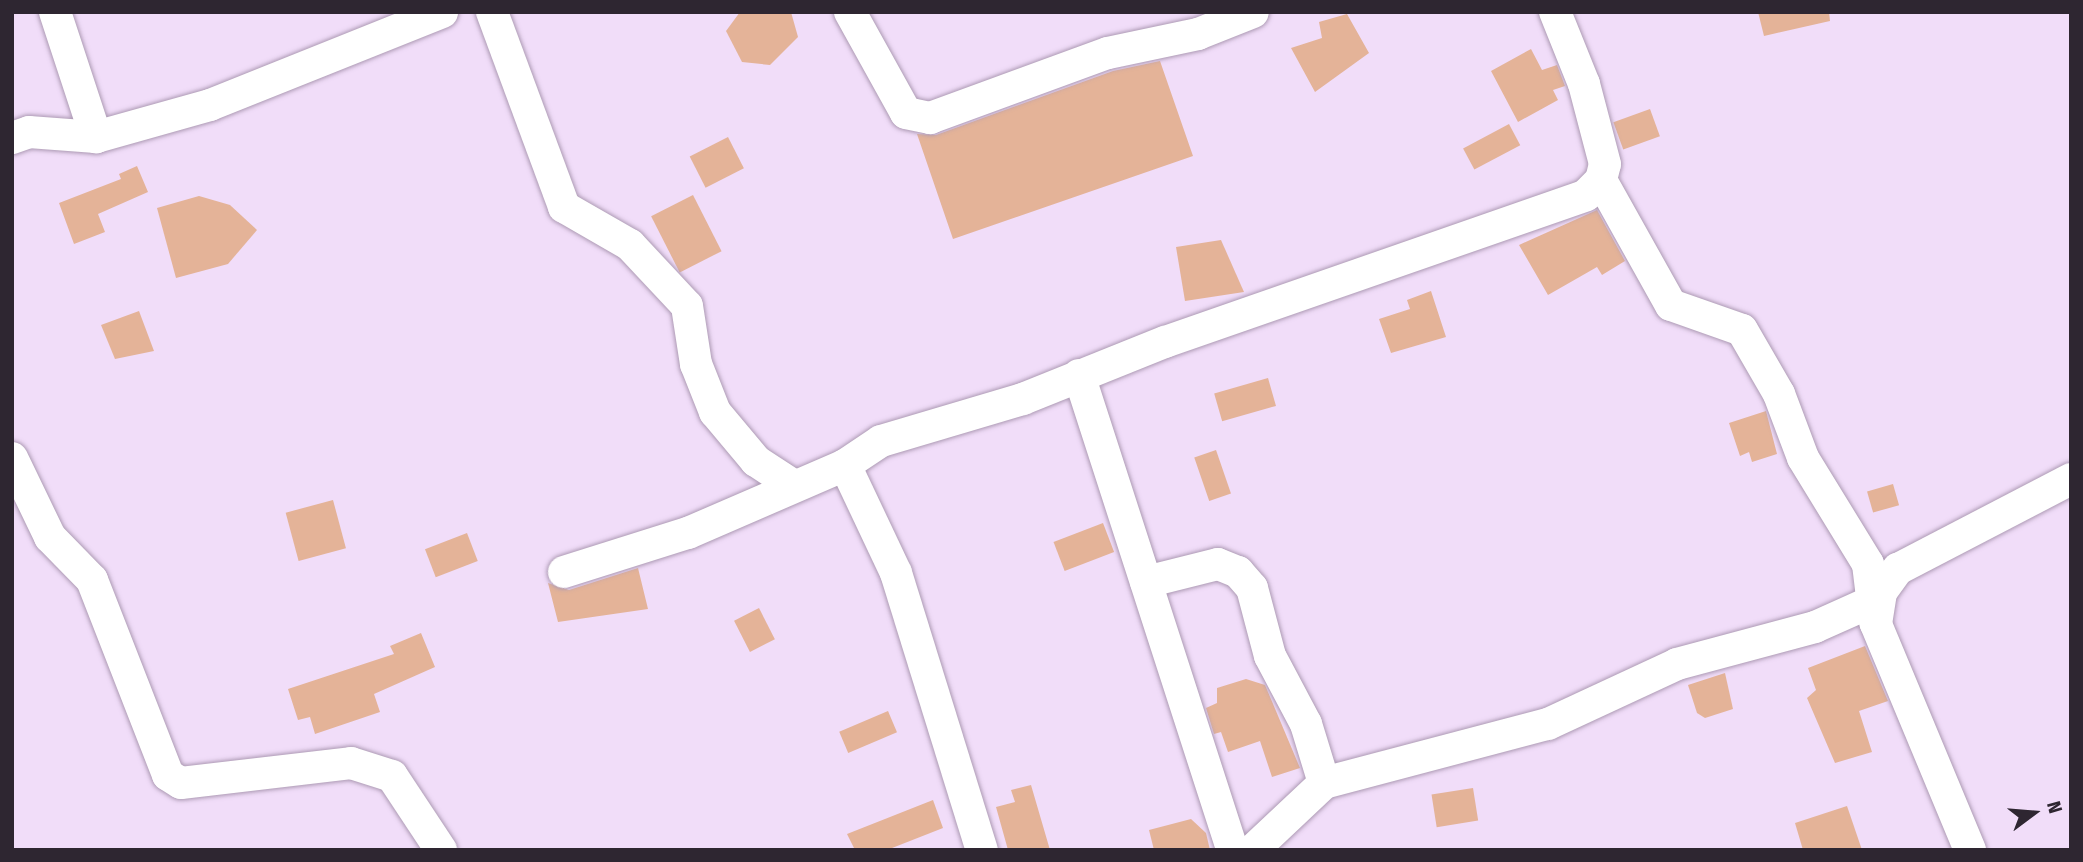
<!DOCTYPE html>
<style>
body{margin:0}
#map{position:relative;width:2083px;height:862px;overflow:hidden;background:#f1ddf9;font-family:"Fira Sans Condensed",sans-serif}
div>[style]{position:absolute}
.building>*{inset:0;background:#e4b398;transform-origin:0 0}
.roads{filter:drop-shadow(0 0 2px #ad9ab4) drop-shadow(0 0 2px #ad9ab4)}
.minor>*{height:32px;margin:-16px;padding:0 16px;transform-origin:16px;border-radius:16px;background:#fff}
span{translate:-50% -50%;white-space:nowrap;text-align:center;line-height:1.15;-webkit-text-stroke:7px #f1ddf9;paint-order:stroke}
.frame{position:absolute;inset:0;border:14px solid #2e2631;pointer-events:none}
.north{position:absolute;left:1999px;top:778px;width:70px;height:70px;-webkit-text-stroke:5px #f1ddf9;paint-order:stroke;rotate:74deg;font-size:19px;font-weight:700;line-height:28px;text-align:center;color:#2e2631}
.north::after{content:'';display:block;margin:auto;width:24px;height:32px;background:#2e2631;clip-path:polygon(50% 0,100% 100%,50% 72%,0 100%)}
</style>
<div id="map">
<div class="building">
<div style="clip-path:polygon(740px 12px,791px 12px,798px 37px,770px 65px,742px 62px,726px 31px)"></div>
<div style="clip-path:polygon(1758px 12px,1829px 12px,1830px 21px,1764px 36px)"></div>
<div style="clip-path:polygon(1347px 14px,1369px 53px,1315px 92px,1291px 48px,1322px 38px,1319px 22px)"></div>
<div style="clip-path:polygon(1531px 49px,1542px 70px,1557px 65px,1565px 86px,1553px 90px,1558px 100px,1518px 122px,1491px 71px)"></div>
<div style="clip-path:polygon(1160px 61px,1193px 156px,953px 239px,917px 134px,936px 135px,1113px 71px)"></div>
<div style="left:1650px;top:109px;width:29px;height:39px;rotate:70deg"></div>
<div style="left:1509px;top:124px;width:24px;height:52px;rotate:62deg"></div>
<div style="left:728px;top:137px;width:35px;height:43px;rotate:63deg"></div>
<div style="clip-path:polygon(137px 166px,148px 192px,98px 214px,105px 232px,74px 244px,59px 203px,121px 179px,119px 174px)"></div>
<div style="left:693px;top:195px;width:63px;height:47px;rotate:63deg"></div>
<div style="clip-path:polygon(199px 196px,230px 205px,257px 230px,228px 264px,176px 278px,157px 208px)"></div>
<div style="clip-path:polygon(1597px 210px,1625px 261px,1602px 275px,1597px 267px,1548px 295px,1519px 245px)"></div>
<div style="clip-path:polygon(1221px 240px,1244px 292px,1185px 301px,1176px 247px)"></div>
<div style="clip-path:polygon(1431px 291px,1446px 337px,1391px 353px,1379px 319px,1410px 309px,1407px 300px)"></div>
<div style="clip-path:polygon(139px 311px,154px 351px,115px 359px,101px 325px)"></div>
<div style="left:1268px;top:378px;width:29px;height:56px;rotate:74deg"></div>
<div style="clip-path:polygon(1766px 411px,1777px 454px,1752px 462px,1749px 452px,1740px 456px,1729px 423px)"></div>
<div style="left:1216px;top:450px;width:46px;height:23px;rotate:71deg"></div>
<div style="left:1893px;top:484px;width:22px;height:27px;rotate:74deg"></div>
<div style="left:333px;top:500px;width:50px;height:49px;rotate:75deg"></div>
<div style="left:1103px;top:523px;width:31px;height:53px;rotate:69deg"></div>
<div style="left:467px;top:533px;width:30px;height:45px;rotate:69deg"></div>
<div style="clip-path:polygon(638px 568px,648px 609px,558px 622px,548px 583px,569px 590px)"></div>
<div style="left:759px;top:608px;width:35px;height:28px;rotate:63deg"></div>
<div style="clip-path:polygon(421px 633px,435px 667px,374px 694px,380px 712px,315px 734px,310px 717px,298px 720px,288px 689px,394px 654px,390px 646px)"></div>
<div style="clip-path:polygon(1865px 646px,1888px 701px,1859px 711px,1872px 752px,1835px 763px,1807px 698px,1816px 690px,1808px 668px)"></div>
<div style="clip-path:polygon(1725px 673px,1733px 709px,1705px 718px,1697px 713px,1688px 685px)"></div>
<div style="clip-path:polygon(1246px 679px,1265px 685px,1300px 768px,1272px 777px,1260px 741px,1228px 752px,1221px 732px,1214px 734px,1206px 708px,1217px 703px,1217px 688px)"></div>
<div style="left:888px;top:711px;width:23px;height:53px;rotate:67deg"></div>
<div style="clip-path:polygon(1031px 785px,1050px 850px,1008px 850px,996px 807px,1015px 802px,1011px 790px)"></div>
<div style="left:1473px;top:788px;width:33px;height:42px;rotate:81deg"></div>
<div style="clip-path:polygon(933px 800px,943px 828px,887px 850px,855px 850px,847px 834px)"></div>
<div style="clip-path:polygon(1847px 806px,1862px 850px,1803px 850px,1795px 823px)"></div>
<div style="clip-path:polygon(1191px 819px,1206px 833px,1210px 850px,1154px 850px,1149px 830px)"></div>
</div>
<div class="roads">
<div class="minor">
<div style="left:55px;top:12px;width:132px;rotate:71.8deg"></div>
<div style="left:492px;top:12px;width:208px;rotate:69.7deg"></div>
<div style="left:564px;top:207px;width:76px;rotate:29.9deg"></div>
<div style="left:630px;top:245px;width:83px;rotate:46.9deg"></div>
<div style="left:687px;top:306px;width:59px;rotate:81.2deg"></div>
<div style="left:696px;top:364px;width:52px;rotate:68.4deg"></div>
<div style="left:715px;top:412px;width:64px;rotate:50.1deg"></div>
<div style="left:756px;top:461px;width:45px;rotate:33.3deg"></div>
<div style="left:850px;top:12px;width:115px;rotate:61deg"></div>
<div style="left:906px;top:113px;width:25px;rotate:12deg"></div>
<div style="left:930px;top:118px;width:189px;rotate:-20.1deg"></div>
<div style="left:1108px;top:53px;width:92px;rotate:-11.9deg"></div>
<div style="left:1198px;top:34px;width:59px;rotate:-21.8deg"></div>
<div style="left:12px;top:138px;width:18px;rotate:-19deg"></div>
<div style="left:29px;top:132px;width:67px;rotate:4.3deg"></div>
<div style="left:96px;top:137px;width:118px;rotate:-15.7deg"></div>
<div style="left:210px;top:105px;width:250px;rotate:-21.8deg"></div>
<div style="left:1601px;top:180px;width:143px;rotate:60.8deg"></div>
<div style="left:1671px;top:305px;width:75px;rotate:19.4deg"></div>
<div style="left:1742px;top:330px;width:74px;rotate:60deg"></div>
<div style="left:1779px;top:394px;width:68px;rotate:69.4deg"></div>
<div style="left:1803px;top:458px;width:124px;rotate:58.5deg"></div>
<div style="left:1868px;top:564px;width:58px;rotate:83.1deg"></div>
<div style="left:1079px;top:375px;width:499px;rotate:72.1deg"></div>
<div style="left:12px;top:458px;width:88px;rotate:64.3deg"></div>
<div style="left:50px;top:537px;width:60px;rotate:45.7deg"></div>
<div style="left:92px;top:580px;width:209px;rotate:68.7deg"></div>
<div style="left:168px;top:775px;width:15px;rotate:32deg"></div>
<div style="left:181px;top:783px;width:171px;rotate:-6.7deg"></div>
<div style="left:351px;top:763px;width:43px;rotate:17.6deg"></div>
<div style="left:392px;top:776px;width:89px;rotate:56.5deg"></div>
<div style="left:845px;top:465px;width:119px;rotate:64.7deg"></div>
<div style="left:896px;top:573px;width:290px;rotate:72.8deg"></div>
<div style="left:564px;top:572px;width:130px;rotate:-17.5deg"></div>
<div style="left:688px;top:533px;width:171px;rotate:-23.4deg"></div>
<div style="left:845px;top:465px;width:43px;rotate:-33.7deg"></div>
<div style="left:881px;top:441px;width:148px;rotate:-16.5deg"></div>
<div style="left:1023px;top:399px;width:153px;rotate:-21.9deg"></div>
<div style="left:1165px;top:342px;width:446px;rotate:-19.2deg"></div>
<div style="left:1586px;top:195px;width:21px;rotate:-45deg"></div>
<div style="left:1601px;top:180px;width:16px;rotate:-76deg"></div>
<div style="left:1605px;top:164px;width:83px;rotate:-104.7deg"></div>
<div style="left:1584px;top:84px;width:78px;rotate:-111.9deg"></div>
<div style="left:1146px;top:582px;width:74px;rotate:-14deg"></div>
<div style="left:1218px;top:564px;width:22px;rotate:22deg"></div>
<div style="left:1238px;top:572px;width:21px;rotate:49deg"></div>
<div style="left:1252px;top:588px;width:70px;rotate:75.2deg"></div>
<div style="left:1270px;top:656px;width:77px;rotate:62.1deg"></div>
<div style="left:1306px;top:724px;width:62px;rotate:73deg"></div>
<div style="left:1253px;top:850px;width:98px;rotate:-43.3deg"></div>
<div style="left:1324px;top:783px;width:232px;rotate:-14.8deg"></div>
<div style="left:1548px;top:724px;width:142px;rotate:-24.9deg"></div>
<div style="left:1677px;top:664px;width:143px;rotate:-15deg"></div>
<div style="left:1815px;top:627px;width:64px;rotate:-24.1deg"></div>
<div style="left:1970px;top:850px;width:245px;rotate:-112.6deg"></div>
<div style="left:1876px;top:624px;width:32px;rotate:-81deg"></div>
<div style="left:1881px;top:592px;width:29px;rotate:-54deg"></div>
<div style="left:1898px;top:569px;width:195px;rotate:-27.5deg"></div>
</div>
</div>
<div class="frame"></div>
<div class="north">N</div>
</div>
